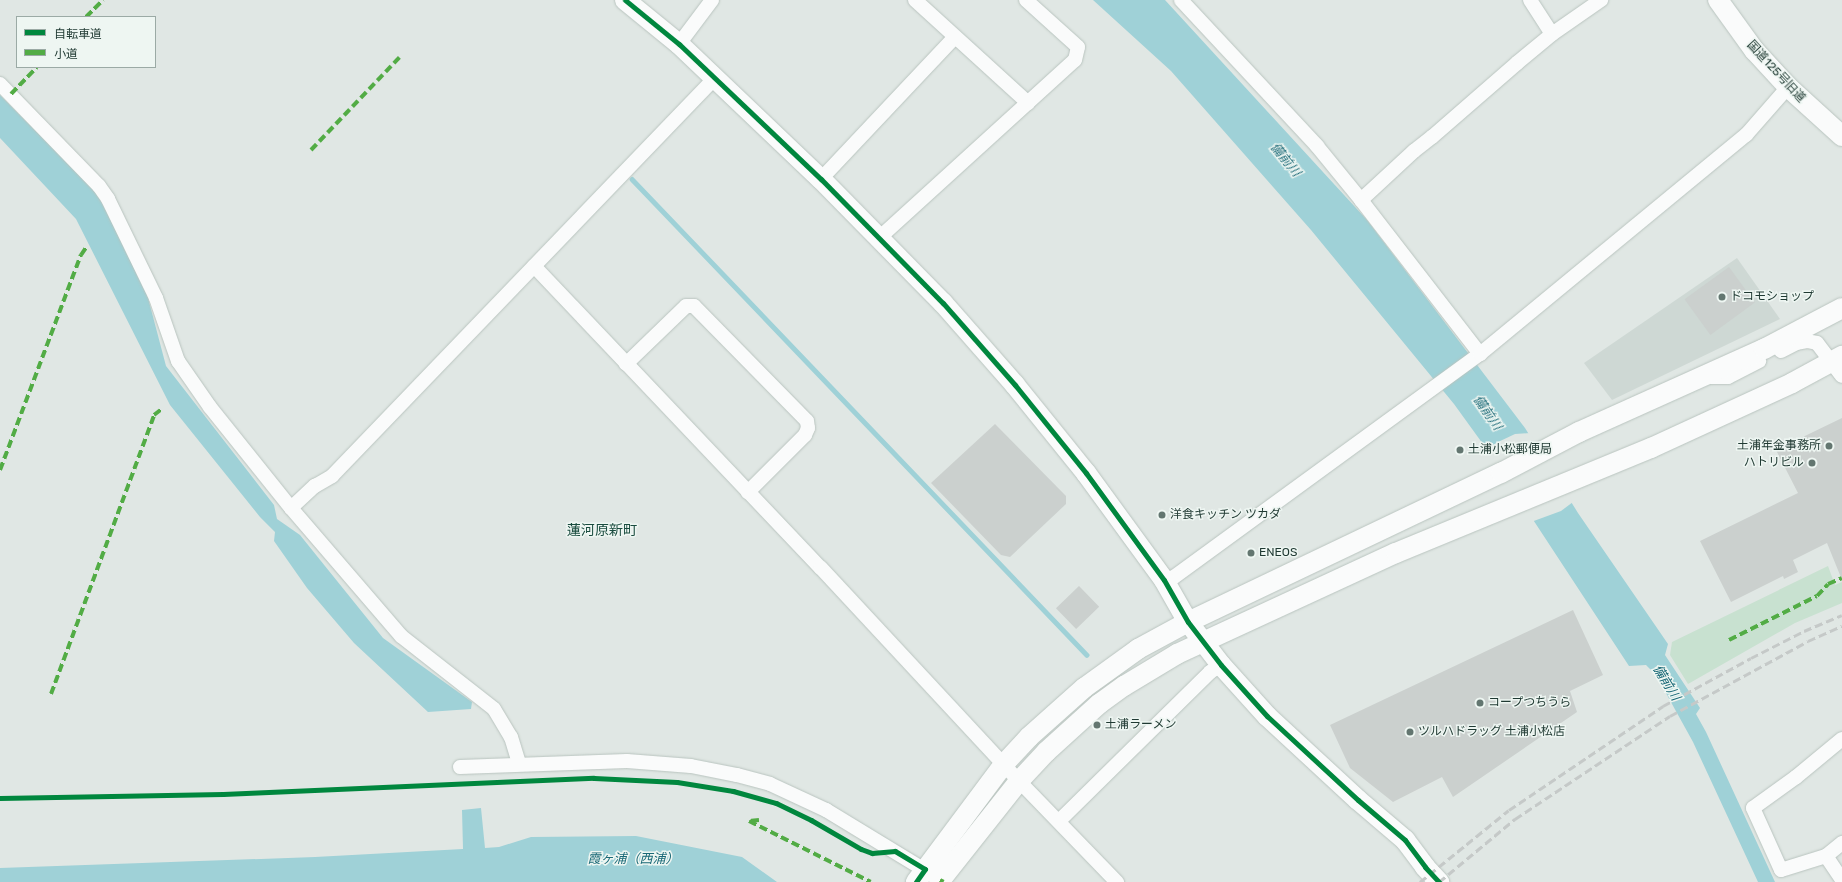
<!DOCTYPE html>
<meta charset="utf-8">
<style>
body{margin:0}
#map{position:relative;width:1842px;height:882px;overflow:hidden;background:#e0e7e4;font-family:Rubik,"Noto Sans JP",sans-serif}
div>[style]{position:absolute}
.built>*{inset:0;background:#ced8d4}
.green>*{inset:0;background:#c8e1d0}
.water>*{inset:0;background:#9fd1d7}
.pier>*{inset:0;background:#e0e7e4}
.stream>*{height:4.5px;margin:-2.25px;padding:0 2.25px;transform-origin:2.25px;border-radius:2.25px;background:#9fd1d7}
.building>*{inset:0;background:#cbd0ce;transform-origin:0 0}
.roads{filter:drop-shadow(0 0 1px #b9c4bf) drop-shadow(0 0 1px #b9c4bf)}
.street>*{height:14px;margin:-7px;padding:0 7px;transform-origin:7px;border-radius:7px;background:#fafbfb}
.secondary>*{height:20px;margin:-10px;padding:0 10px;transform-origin:10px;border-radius:10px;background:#fafbfb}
.rail>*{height:3px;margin-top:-1.5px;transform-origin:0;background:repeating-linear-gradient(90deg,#c5c9c8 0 8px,transparent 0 12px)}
.quiet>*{height:4px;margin-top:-2px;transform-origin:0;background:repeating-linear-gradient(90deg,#52ac45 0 8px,transparent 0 12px)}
.cycleway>*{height:5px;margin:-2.5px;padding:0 2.5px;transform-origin:2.5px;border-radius:2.5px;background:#00873e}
.dots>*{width:11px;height:11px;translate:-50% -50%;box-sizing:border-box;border:2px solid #eef6f2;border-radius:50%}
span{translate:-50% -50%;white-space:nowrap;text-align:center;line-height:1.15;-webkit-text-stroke:3px #eef6f2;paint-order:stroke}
.street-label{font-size:12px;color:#1f3932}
.poi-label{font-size:12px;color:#1f3932}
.left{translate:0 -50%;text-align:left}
.right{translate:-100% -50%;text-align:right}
.water-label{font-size:13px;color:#186876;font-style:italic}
.quarter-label{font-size:14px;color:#1a4c3f}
.legend{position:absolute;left:16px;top:16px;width:140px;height:52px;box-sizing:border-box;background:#eef6f2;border:1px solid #9baaa5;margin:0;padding:5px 7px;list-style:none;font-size:12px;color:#1f3932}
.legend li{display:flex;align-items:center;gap:8px;height:20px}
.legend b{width:20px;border:1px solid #9baaa5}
</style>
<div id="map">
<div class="built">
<div style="clip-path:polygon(1737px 258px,1780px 319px,1612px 400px,1584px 363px)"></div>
</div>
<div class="green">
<div style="clip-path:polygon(1828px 566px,1835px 585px,1842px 582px,1842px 603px,1795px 623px,1688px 684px,1670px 655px,1672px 642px)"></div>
</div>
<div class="water">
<div style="clip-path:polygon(1093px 0,1165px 0,1367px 220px,1525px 428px,1578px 513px,1668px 644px,1665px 655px,1700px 708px,1696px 714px,1706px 732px,1775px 882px,1758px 882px,1693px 742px,1656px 675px,1646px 665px,1629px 666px,1488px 451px,1454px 404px,1311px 230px,1171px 71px)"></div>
<div style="clip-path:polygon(0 95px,96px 192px,119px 235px,147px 294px,166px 366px,274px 505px,277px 519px,300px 535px,383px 638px,472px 702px,471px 709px,428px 712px,354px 643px,307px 588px,274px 541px,275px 532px,260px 517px,170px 405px,76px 219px,0 138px)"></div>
<div style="clip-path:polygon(481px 808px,485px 848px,499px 847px,531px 837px,636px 836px,742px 857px,777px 882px,0 882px,0 868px,315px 857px,463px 849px,462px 810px)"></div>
</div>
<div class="pier">
<div style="clip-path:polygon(1530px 433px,1573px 502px,1561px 511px,1531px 522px,1486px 451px,1496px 443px,1515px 434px)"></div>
</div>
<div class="stream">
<div style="left:632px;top:179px;width:658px;rotate:46.29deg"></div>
</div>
<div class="building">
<div style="left:1729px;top:267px;width:44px;height:55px;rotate:54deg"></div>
<div style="clip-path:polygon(1842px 418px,1842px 580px,1827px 543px,1793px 560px,1798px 572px,1784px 579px,1783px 576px,1731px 602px,1700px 541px,1798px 493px,1776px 450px)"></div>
<div style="clip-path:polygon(995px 424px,1066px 496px,1066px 504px,1010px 557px,1001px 555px,931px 483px)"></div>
<div style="left:1079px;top:586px;width:29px;height:32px;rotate:46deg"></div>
<div style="clip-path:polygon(1573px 610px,1603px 675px,1570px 691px,1577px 712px,1453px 797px,1442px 777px,1393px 802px,1350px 768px,1330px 725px)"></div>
</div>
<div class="roads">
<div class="street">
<div style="left:915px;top:0;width:153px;rotate:42.3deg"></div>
<div style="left:1181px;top:0;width:200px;rotate:47deg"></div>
<div style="left:1317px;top:146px;width:70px;rotate:50.8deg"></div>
<div style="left:1361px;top:200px;width:195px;rotate:52.3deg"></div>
<div style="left:1530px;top:0;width:40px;rotate:57.1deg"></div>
<div style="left:679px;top:44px;width:55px;rotate:-53.1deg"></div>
<div style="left:0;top:84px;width:142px;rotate:45.9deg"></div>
<div style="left:99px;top:186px;width:16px;rotate:55deg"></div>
<div style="left:108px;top:199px;width:110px;rotate:64.1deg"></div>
<div style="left:156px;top:298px;width:67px;rotate:70.8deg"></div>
<div style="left:178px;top:361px;width:56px;rotate:55.2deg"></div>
<div style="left:210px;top:407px;width:129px;rotate:51.3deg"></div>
<div style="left:291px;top:508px;width:169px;rotate:49.3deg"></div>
<div style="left:401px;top:636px;width:118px;rotate:38.1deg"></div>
<div style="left:494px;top:709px;width:33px;rotate:59deg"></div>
<div style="left:511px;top:737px;width:28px;rotate:73deg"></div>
<div style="left:821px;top:179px;width:195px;rotate:-46.7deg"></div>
<div style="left:1361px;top:200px;width:72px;rotate:-42.8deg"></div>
<div style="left:1414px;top:151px;width:23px;rotate:-38deg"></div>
<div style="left:1432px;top:137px;width:113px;rotate:-41deg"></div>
<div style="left:1517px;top:63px;width:45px;rotate:-39.6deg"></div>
<div style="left:1552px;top:34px;width:60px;rotate:-34.8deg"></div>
<div style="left:878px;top:239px;width:266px;rotate:-42.3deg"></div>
<div style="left:1075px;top:60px;width:13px;rotate:-77deg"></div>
<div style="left:1078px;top:47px;width:70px;rotate:-137.9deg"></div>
<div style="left:534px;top:266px;width:417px;rotate:46.5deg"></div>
<div style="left:821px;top:568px;width:291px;rotate:47.1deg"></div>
<div style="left:1019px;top:781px;width:141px;rotate:45.9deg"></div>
<div style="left:1781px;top:351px;width:18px;rotate:-27deg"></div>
<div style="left:1797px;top:343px;width:10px;rotate:-11deg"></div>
<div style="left:1807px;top:341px;width:10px;rotate:11deg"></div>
<div style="left:1817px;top:343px;width:41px;rotate:52.9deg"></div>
<div style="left:626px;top:364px;width:83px;rotate:-44deg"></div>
<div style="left:686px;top:306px;width:8px"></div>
<div style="left:694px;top:306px;width:161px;rotate:45.5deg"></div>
<div style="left:807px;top:421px;width:7px;rotate:82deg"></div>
<div style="left:808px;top:428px;width:8px;rotate:113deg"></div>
<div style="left:805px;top:435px;width:81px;rotate:135deg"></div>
<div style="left:1707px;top:377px;width:21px"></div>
<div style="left:1728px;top:377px;width:35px;rotate:-27deg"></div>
<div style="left:291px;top:508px;width:33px;rotate:-43deg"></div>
<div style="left:315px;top:486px;width:20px;rotate:-30deg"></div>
<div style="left:332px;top:476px;width:551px;rotate:-46.1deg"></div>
<div style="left:1164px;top:580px;width:10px;rotate:-17deg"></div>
<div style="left:1174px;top:577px;width:379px;rotate:-36.1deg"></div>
<div style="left:1480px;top:354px;width:345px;rotate:-39.5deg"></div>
<div style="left:1746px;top:135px;width:64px;rotate:-48.8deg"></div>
<div style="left:1842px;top:739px;width:60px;rotate:140.4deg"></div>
<div style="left:1796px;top:777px;width:53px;rotate:144.2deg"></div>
<div style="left:1753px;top:808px;width:68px;rotate:65.7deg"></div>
<div style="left:1781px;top:870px;width:47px;rotate:-17.3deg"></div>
<div style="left:1826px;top:856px;width:21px;rotate:-39deg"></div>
<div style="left:460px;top:767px;width:167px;rotate:-2.1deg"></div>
<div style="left:627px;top:761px;width:64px;rotate:4.5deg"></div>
<div style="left:691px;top:766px;width:47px;rotate:11.1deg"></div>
<div style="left:737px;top:775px;width:34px;rotate:15deg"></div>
<div style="left:770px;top:784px;width:62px;rotate:24.9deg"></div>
<div style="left:826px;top:810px;width:125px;rotate:31.3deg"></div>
<div style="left:1059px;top:821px;width:212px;rotate:-44.6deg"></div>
<div style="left:1210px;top:672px;width:13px;rotate:-32deg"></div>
<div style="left:1826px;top:856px;width:29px;rotate:56deg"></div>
</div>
<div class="secondary">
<div style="left:625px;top:0;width:70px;rotate:39.2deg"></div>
<div style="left:679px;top:44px;width:196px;rotate:43.6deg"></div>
<div style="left:821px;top:179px;width:174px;rotate:45.5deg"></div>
<div style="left:943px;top:303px;width:109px;rotate:48.7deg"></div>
<div style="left:1015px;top:385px;width:113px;rotate:51.1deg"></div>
<div style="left:1086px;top:473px;width:132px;rotate:53.9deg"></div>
<div style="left:1164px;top:580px;width:48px;rotate:60.3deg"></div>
<div style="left:1188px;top:622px;width:54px;rotate:52.5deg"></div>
<div style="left:1221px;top:665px;width:69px;rotate:48deg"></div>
<div style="left:1267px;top:716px;width:124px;rotate:42.7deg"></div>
<div style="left:1358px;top:800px;width:62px;rotate:40.4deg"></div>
<div style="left:1405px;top:840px;width:34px;rotate:53deg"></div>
<div style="left:1425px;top:867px;width:21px;rotate:47deg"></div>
<div style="left:1718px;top:0;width:62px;rotate:54.2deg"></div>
<div style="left:1754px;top:50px;width:50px;rotate:47.4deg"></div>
<div style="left:1788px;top:87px;width:73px;rotate:42.2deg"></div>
<div style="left:916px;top:882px;width:147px;rotate:-53.3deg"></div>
<div style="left:1004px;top:764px;width:37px;rotate:-47deg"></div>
<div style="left:1029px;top:737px;width:74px;rotate:-41.7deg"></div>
<div style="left:1084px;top:688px;width:67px;rotate:-35.8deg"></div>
<div style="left:1138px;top:649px;width:57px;rotate:-28.4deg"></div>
<div style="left:1188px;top:622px;width:347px;rotate:-25.5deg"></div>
<div style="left:1501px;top:473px;width:88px;rotate:-27.7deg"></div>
<div style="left:1579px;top:432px;width:203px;rotate:-24.2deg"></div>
<div style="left:1764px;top:349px;width:88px;rotate:-27.7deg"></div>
<div style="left:939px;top:882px;width:129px;rotate:-51.6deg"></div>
<div style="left:1019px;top:781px;width:40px;rotate:-47deg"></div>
<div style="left:1046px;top:752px;width:72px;rotate:-42.2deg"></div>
<div style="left:1099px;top:704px;width:31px;rotate:-36deg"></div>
<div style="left:1124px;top:686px;width:62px;rotate:-31.1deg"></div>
<div style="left:1177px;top:654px;width:241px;rotate:-24.8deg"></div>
<div style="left:1396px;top:553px;width:276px;rotate:-22.4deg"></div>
<div style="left:1651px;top:448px;width:155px;rotate:-24.7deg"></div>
<div style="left:1792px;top:383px;width:57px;rotate:-28.4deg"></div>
</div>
</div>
<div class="rail">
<div style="left:1420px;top:882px;width:114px;rotate:-39deg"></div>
<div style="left:1509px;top:810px;width:186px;rotate:-34deg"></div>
<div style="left:1663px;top:706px;width:100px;rotate:-28.6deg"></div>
<div style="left:1751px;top:658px;width:59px;rotate:-27deg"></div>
<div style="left:1804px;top:631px;width:41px;rotate:-22.8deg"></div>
<div style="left:1439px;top:882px;width:99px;rotate:-39.7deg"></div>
<div style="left:1515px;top:819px;width:186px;rotate:-33.6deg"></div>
<div style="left:1670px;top:716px;width:157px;rotate:-28.5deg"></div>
<div style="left:1808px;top:641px;width:37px;rotate:-24deg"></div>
</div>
<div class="quiet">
<div style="left:86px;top:17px;width:24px;rotate:-45deg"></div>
<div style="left:11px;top:94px;width:37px;rotate:-46deg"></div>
<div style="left:311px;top:150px;width:129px;rotate:-46.3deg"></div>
<div style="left:0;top:470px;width:230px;rotate:-69.4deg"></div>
<div style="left:81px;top:255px;width:11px;rotate:-56deg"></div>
<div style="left:1729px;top:640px;width:98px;rotate:-26.6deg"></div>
<div style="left:1817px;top:596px;width:16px;rotate:-47deg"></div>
<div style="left:1828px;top:584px;width:15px;rotate:-23deg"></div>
<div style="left:51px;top:694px;width:297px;rotate:-69.7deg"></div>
<div style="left:154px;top:415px;width:11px;rotate:-38deg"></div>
<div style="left:759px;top:820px;width:10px;rotate:174deg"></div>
<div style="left:749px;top:821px;width:136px;rotate:26.6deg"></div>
<div style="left:940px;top:880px;width:4px;rotate:27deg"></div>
</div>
<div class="cycleway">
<div style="left:625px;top:0;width:70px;rotate:39.2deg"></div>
<div style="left:679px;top:44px;width:196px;rotate:43.6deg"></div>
<div style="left:821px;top:179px;width:174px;rotate:45.5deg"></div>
<div style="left:943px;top:303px;width:109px;rotate:48.7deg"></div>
<div style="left:1015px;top:385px;width:113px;rotate:51.1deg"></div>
<div style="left:1086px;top:473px;width:132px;rotate:53.9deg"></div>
<div style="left:1164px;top:580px;width:48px;rotate:60.3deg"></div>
<div style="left:1188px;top:622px;width:54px;rotate:52.5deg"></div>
<div style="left:1221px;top:665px;width:69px;rotate:48deg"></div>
<div style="left:1267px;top:716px;width:124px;rotate:42.7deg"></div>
<div style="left:1358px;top:800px;width:62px;rotate:40.4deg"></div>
<div style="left:1405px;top:840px;width:34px;rotate:53deg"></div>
<div style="left:1425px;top:867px;width:21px;rotate:47deg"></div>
<div style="left:0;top:798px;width:223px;rotate:-1deg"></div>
<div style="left:223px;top:794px;width:371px;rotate:-2.5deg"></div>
<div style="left:594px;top:778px;width:83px;rotate:2.8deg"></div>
<div style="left:677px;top:782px;width:57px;rotate:9.1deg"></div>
<div style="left:733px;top:791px;width:45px;rotate:15.6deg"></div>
<div style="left:776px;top:803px;width:39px;rotate:26deg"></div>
<div style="left:811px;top:820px;width:58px;rotate:30.1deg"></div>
<div style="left:861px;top:849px;width:12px;rotate:20deg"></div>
<div style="left:872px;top:853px;width:23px;rotate:-5deg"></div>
<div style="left:895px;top:851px;width:35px;rotate:31deg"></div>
<div style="left:925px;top:869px;width:16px;rotate:125deg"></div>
</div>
<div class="dots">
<div style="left:1722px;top:297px;background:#637670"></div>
<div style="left:1829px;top:446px;background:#637670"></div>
<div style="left:1460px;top:450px;background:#637670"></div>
<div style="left:1812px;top:463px;background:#637670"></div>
<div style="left:1162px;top:515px;background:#637670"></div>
<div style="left:1251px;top:553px;background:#637670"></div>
<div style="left:1480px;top:703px;background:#637670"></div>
<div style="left:1097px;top:725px;background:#637670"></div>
<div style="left:1410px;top:732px;background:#637670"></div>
</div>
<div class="street-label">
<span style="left:1776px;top:72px;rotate:47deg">国道125号旧道</span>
</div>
<div class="poi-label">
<span class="left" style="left:1730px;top:297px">ドコモショップ</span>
<span class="right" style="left:1821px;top:446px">土浦年金事務所</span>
<span class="left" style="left:1468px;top:450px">土浦小松郵便局</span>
<span class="right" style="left:1804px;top:463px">ハトリビル</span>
<span class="left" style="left:1170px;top:515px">洋食キッチン ツカダ</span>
<span class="left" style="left:1259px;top:553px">ENEOS</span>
<span class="left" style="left:1488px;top:703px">コープつちうら</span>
<span class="left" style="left:1105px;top:725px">土浦ラーメン</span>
<span class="left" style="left:1418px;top:732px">ツルハドラッグ 土浦小松店</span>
</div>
<div class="water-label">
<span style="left:1285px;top:160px;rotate:51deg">備前川</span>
<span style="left:1487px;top:413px;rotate:55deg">備前川</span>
<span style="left:1666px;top:683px;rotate:58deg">備前川</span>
<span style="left:633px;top:859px">霞ヶ浦（西浦）</span>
</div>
<div class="quarter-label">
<span style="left:602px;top:531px">蓮河原新町</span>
</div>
<ul class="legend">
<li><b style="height:5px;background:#00873e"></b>自転車道</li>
<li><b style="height:5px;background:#52ac45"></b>小道</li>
</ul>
</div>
